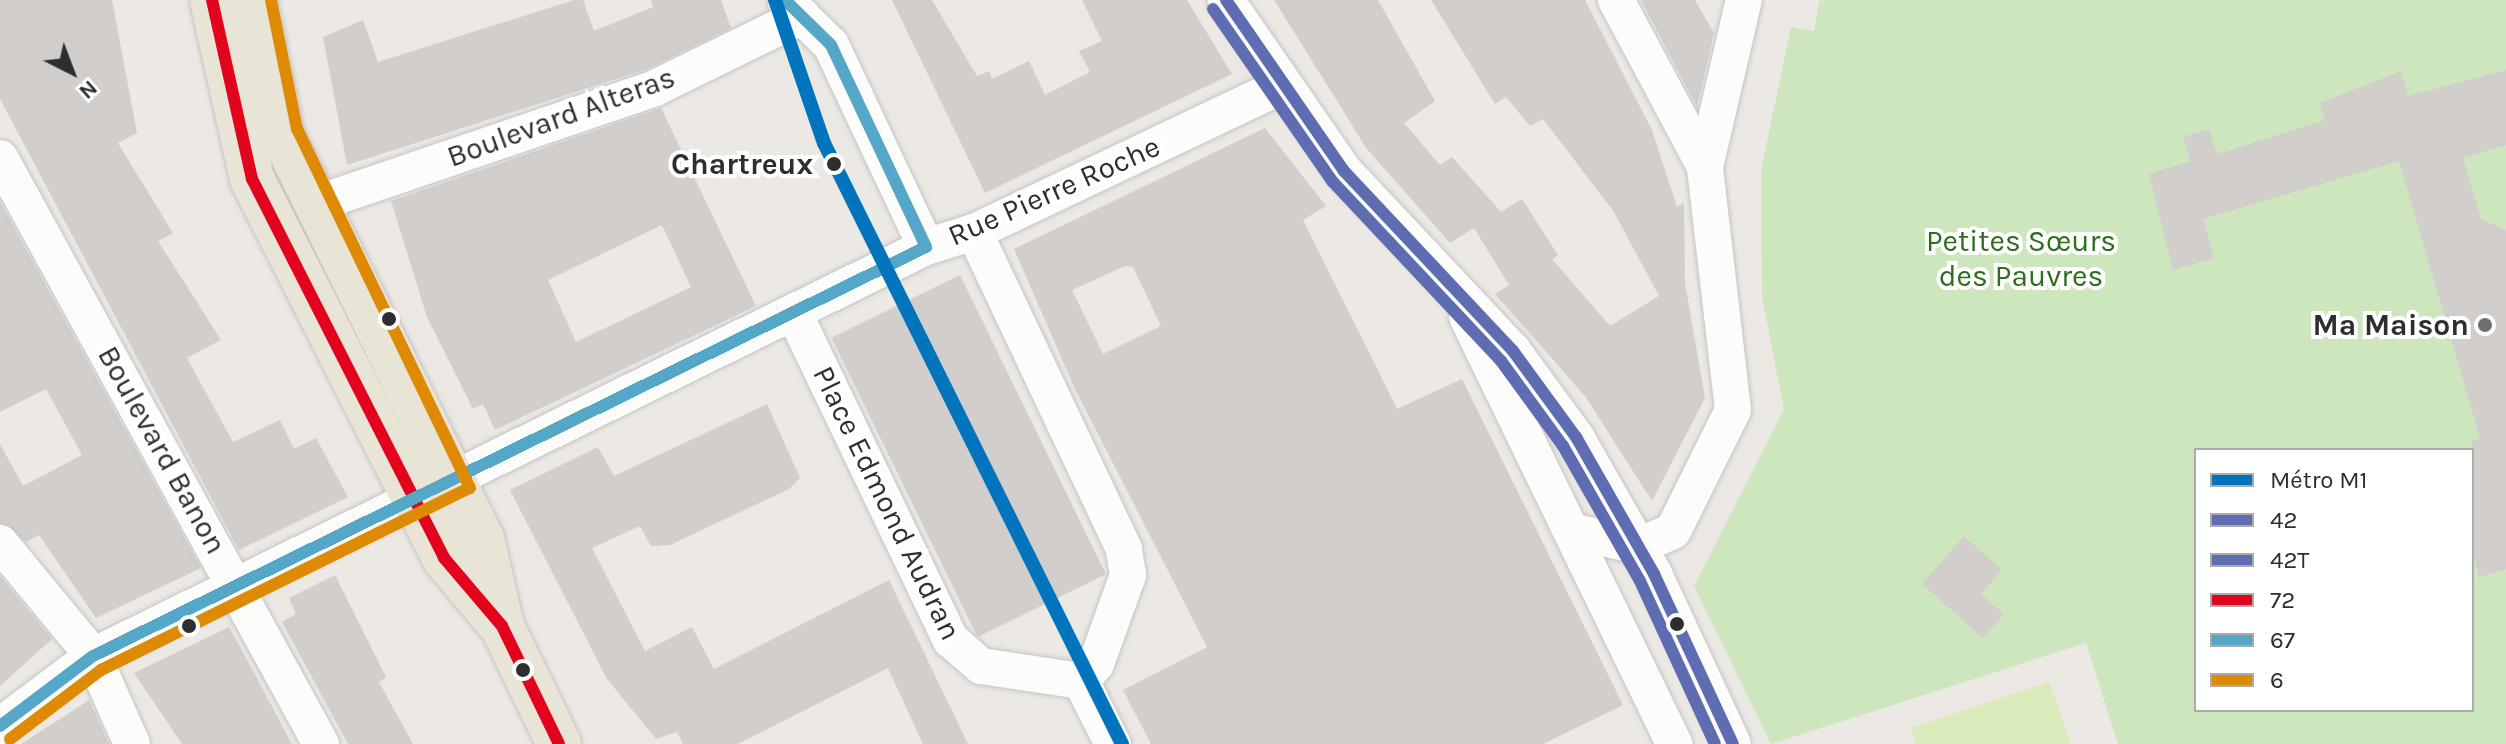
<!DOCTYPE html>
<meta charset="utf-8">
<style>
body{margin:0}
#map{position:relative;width:2506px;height:744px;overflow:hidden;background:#ece8e4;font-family:Karla,sans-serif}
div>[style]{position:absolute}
.green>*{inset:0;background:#cee6be}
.pitch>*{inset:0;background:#d9eabb}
.building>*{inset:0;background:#d1cecb;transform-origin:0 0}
.roads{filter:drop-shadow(0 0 2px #c5c4c5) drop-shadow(0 0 2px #c5c4c5)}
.minor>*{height:36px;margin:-18px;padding:0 18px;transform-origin:18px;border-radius:18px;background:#fcfcfb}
.major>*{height:44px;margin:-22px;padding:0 22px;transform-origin:22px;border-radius:22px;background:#e8e4d6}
.bus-1>*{height:12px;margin:-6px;padding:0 6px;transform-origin:6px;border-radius:6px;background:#5e6cb2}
.bus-2>*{height:12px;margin:-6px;padding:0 6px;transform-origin:6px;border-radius:6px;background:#5e6cb2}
.bus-3>*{height:12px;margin:-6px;padding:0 6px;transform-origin:6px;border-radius:6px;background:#e2031d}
.bus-4>*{height:12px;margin:-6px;padding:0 6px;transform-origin:6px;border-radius:6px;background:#55a7c7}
.bus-5>*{height:12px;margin:-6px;padding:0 6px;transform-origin:6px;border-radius:6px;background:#de8a05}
.metro-1>*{height:14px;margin:-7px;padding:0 7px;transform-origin:7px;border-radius:7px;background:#0075be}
.dots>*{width:22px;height:22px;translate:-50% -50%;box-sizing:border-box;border:4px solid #fff;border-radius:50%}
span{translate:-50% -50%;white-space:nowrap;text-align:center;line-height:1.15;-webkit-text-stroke:8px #fff;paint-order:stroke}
.street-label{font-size:30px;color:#2e2e2e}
.stop-label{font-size:30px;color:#2e2e2e;font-weight:700}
.right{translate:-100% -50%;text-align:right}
.park-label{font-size:30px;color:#2c6e1b}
.poi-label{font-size:30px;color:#2e2e2e;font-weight:700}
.legend{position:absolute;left:2194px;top:448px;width:280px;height:264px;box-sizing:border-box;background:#fff;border:2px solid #ababab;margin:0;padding:10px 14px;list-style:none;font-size:24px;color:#2e2e2e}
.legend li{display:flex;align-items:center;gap:16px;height:40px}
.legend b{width:40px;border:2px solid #ababab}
.north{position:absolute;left:32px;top:32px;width:80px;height:80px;-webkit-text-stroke:6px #fff;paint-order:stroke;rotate:138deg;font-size:22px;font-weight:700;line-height:32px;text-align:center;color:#2e2e2e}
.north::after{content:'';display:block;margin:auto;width:28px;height:36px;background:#2e2e2e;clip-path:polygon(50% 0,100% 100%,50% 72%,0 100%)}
</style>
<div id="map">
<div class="green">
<div style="clip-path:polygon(evenodd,1833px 0,2506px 0,2506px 744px,2118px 744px,2086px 643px,1771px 744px,1694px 586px,1784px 409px,1762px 297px,1761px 170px,1791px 27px,1814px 31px,1819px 1px,1833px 0,2196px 450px,2472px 450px,2472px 710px,2196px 710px,2196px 450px)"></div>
</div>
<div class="pitch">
<div style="clip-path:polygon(2049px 682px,2071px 744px,1916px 744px,1911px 728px)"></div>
</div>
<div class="building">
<div style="clip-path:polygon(0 0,112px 0,137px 133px,118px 143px,173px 233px,158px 241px,221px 340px,187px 358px,233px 442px,280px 420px,294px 449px,316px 438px,348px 497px,239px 550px,0 99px)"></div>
<div style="clip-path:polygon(574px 0,583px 0,594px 31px,653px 7px,651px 0,721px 0,731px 28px,647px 69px,347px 165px,323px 37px,363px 20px,378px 62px)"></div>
<div style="clip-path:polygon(892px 0,932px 0,977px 76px,989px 71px,992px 79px,1029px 61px,1045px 95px,1090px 72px,1079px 51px,1102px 41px,1082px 0,1187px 0,1232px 74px,985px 193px)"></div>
<div style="clip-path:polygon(1274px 0,1378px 0,1435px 101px,1404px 123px,1440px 165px,1452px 157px,1501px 212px,1522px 199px,1558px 255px,1552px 259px,1610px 326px,1659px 296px,1614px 212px,1543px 119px,1530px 126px,1506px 97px,1495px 104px,1431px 0,1585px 0,1652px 130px,1677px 207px,1684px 202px,1685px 283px,1705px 398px,1652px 501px,1585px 396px,1495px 294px,1509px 285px,1474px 228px,1450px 243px,1367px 149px)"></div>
<div style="clip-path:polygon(1641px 0,1695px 0,1714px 33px,1697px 107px)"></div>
<div style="clip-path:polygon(2506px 70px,2506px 145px,2463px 158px,2481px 219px,2506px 230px,2506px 569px,2479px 577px,2472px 552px,2472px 441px,2480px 438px,2399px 161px,2203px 219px,2214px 258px,2173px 270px,2149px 174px,2191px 161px,2183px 137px,2209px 129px,2217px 154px,2325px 120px,2320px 103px,2401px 71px,2408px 96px)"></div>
<div style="clip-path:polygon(evenodd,661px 108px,756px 306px,495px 430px,483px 404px,473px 409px,427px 317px,391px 201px,661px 108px,662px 225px,691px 287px,576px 342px,548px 280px,662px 225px)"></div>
<div style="clip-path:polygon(evenodd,1265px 128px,1326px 206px,1303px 220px,1397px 409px,1462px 379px,1623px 705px,1543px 744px,1151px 744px,1123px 690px,1207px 647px,1075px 389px,1014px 249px,1265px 128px,1125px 266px,1133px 267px,1161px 326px,1103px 354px,1072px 290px,1125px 266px)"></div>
<div style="clip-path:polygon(0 202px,201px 568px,96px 618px,39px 535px,26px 542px,0 523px,0 444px,23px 486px,82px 455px,46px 389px,0 412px)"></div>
<div style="left:960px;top:275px;width:333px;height:143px;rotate:64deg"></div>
<div style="clip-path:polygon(767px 404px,800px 478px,789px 489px,670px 545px,651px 546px,640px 526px,592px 548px,645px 651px,692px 627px,714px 669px,889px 580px,968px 744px,923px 744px,888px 668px,738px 744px,683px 744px,677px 732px,656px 739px,607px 679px,510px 490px,598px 447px,614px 476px)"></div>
<div style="clip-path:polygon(1964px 536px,2002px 570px,1981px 594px,2004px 614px,1983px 638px,1922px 584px)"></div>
<div style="clip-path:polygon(335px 575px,386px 677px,379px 682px,413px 744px,348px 744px,282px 622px,296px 614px,289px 598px)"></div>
<div style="clip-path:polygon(0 576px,52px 639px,0 686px)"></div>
<div style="clip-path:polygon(229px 627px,245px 656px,292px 744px,182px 744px,134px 673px)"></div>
<div style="clip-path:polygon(89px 700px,109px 744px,21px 744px,77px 708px)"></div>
</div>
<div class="roads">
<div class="minor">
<div style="left:1226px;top:0;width:208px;rotate:55.4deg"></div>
<div style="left:1344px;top:171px;width:247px;rotate:46.8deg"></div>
<div style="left:1513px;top:351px;width:107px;rotate:53.8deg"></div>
<div style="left:1576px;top:437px;width:158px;rotate:60.3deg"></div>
<div style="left:1654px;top:574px;width:187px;rotate:65.1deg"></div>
<div style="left:1616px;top:0;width:189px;rotate:61.9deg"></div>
<div style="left:786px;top:1px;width:63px;rotate:44.4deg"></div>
<div style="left:831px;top:45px;width:223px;rotate:64.8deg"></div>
<div style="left:0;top:158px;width:668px;rotate:61.29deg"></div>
<div style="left:315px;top:204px;width:359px;rotate:-18.8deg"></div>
<div style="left:655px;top:88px;width:164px;rotate:-26.1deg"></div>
<div style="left:794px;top:313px;width:363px;rotate:64.4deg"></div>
<div style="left:951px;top:640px;width:40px;rotate:41deg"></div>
<div style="left:981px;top:666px;width:101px;rotate:8.5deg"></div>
<div style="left:1081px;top:681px;width:23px;rotate:-49deg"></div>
<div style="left:1096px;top:664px;width:95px;rotate:-70.2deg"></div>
<div style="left:1128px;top:575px;width:26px;rotate:-99deg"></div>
<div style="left:1124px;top:549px;width:351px;rotate:-115.3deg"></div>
<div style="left:1467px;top:317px;width:475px;rotate:64.1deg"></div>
<div style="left:1575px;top:532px;width:66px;rotate:12.3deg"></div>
<div style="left:1639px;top:546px;width:37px;rotate:-24deg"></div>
<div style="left:1673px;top:531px;width:135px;rotate:-63.6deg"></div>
<div style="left:1733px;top:410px;width:245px;rotate:-96.6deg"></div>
<div style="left:1705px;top:167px;width:171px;rotate:-76.9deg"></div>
<div style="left:0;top:543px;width:146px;rotate:50.5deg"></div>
<div style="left:93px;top:656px;width:96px;rotate:66.1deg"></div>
<div style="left:1081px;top:681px;width:71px;rotate:63.1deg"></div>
<div style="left:0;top:726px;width:116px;rotate:-37deg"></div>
<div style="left:93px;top:656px;width:928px;rotate:-26.15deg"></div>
<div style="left:926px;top:247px;width:50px;rotate:-17.4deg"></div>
<div style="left:974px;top:232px;width:341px;rotate:-25.4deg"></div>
</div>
<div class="major">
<div style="left:212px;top:0;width:183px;rotate:77.4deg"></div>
<div style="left:252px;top:179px;width:425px;rotate:63.1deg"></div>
<div style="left:444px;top:558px;width:82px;rotate:49.9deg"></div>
<div style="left:255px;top:0;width:137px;rotate:78.6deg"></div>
<div style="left:282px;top:134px;width:451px;rotate:63.7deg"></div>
<div style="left:482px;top:538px;width:90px;rotate:77.2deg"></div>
<div style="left:502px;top:626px;width:131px;rotate:64.2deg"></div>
</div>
</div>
<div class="bus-1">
<div style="left:1226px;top:0;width:208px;rotate:55.4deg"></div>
<div style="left:1344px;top:171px;width:247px;rotate:46.8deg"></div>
<div style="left:1513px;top:351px;width:107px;rotate:53.8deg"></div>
<div style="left:1576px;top:437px;width:158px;rotate:60.3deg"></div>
<div style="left:1654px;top:574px;width:187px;rotate:65.1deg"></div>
</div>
<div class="bus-2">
<div style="left:1213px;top:9px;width:209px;rotate:55.3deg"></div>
<div style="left:1332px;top:181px;width:247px;rotate:46.8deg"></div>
<div style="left:1501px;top:361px;width:105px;rotate:53.9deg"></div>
<div style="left:1563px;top:446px;width:155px;rotate:60.3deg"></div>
<div style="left:1640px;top:581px;width:179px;rotate:65.3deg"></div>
</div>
<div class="bus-3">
<div style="left:212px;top:0;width:183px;rotate:77.4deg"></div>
<div style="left:252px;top:179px;width:425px;rotate:63.1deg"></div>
<div style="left:444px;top:558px;width:89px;rotate:49.5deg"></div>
<div style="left:502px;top:626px;width:131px;rotate:64.2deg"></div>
</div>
<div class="bus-4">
<div style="left:0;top:726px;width:116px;rotate:-37deg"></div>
<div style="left:93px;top:656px;width:928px;rotate:-26.15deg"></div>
<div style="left:926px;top:247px;width:223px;rotate:-115.2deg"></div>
<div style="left:831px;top:45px;width:64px;rotate:-135.6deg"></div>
</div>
<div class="bus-5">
<div style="left:10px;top:739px;width:114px;rotate:-37.2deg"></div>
<div style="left:101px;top:670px;width:411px;rotate:-26.3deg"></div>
<div style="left:470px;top:488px;width:399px;rotate:-115.7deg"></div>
<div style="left:297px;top:129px;width:132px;rotate:-101.4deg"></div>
</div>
<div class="metro-1">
<div style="left:775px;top:0;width:151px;rotate:71.1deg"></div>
<div style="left:824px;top:143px;width:671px;rotate:63.63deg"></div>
</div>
<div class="dots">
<div style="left:834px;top:164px;background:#2e2e2e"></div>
<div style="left:389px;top:319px;background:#2e2e2e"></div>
<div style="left:2485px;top:325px;background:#706f6e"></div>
<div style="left:1677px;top:624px;background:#2e2e2e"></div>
<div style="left:189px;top:626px;background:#2e2e2e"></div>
<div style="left:523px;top:670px;background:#2e2e2e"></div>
</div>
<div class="street-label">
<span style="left:561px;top:117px;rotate:-20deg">Boulevard Alteras</span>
<span style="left:1054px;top:191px;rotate:-24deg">Rue Pierre Roche</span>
<span style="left:162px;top:450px;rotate:61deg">Boulevard Banon</span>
<span style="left:887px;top:503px;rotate:64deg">Place Edmond Audran</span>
</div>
<div class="stop-label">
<span class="right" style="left:813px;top:164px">Chartreux</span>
</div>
<div class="park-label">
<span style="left:2021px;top:258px">Petites Sœurs<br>des Pauvres</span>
</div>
<div class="poi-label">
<span class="right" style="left:2469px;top:325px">Ma Maison</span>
</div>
<ul class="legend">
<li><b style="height:10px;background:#0075be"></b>Métro M1</li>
<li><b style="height:10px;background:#5e6cb2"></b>42</li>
<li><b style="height:10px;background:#5e6cb2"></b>42T</li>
<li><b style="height:10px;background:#e2031d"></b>72</li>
<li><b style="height:10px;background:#55a7c7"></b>67</li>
<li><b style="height:10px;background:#de8a05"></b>6</li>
</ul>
<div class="north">N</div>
</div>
